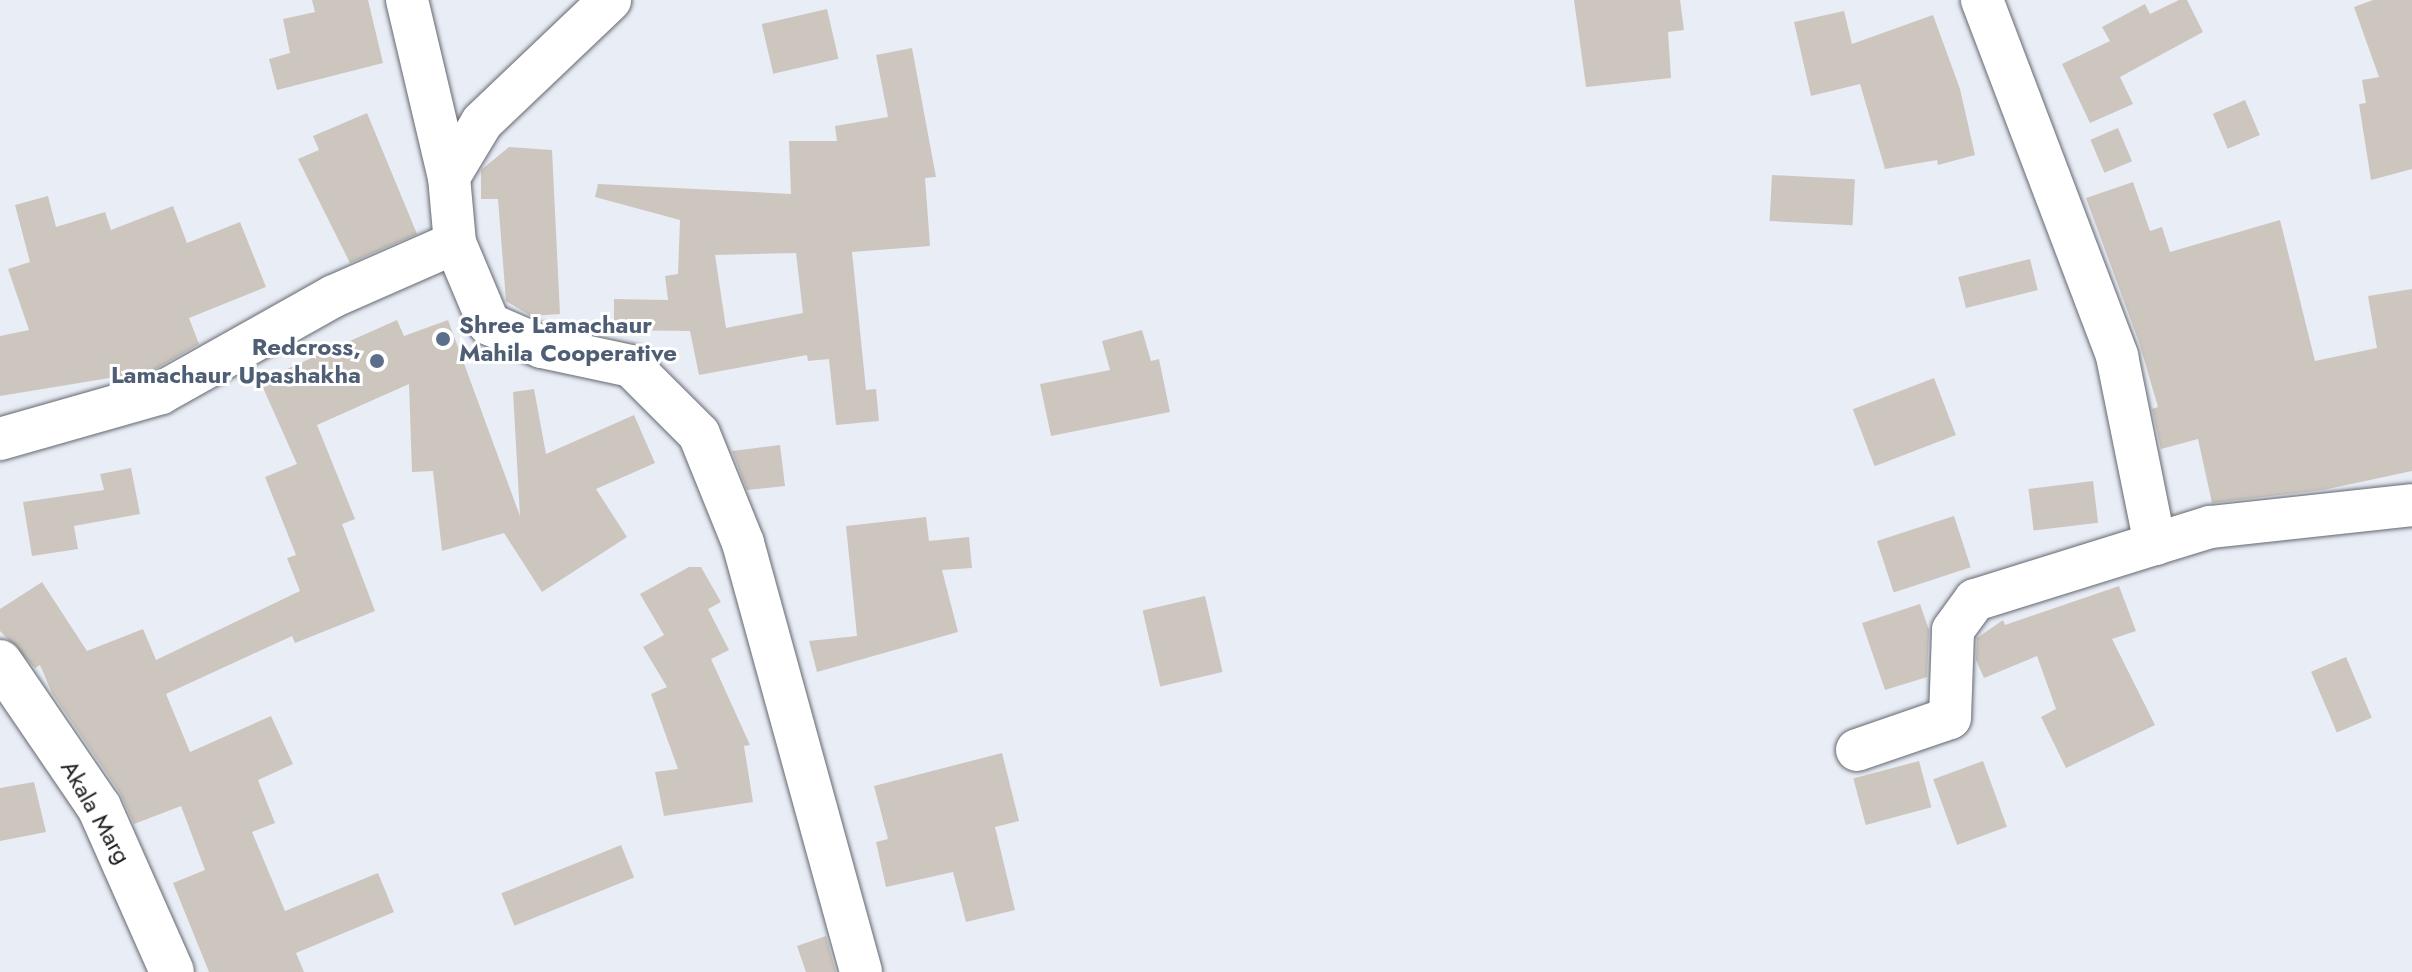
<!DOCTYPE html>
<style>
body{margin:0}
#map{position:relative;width:2412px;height:972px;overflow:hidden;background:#e9edf6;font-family:Jost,sans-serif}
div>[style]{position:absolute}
.building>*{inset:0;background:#cdc6bf;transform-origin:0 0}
.roads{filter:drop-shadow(0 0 2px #64686f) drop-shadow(0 0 2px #64686f)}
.minor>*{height:42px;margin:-21px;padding:0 21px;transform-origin:21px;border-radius:21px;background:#fff}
.major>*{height:44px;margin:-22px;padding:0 22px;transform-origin:22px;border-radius:22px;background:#fff}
.dots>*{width:22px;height:22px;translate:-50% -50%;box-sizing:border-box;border:4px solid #fff;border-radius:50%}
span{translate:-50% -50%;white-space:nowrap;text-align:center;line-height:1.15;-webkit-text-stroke:6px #fff;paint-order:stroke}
.service-label{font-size:24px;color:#4e5e75;font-weight:700}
.left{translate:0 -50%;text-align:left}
.right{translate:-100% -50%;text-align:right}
.street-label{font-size:24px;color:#1b1d20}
</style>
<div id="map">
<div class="building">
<div style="clip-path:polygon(312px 0,368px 0,383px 63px,277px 90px,269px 59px,290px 53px,283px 19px,315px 12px)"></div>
<div style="clip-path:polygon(1574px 0,1680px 0,1684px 30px,1668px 32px,1671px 78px,1586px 87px)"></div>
<div style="clip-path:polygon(2179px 0,2187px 0,2203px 32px,2120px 77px,2133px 104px,2090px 123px,2062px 64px,2110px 41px,2102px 27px,2145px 4px,2150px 14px)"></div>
<div style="clip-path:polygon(2373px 0,2412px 0,2412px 169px,2371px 180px,2359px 104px,2366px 103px,2362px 80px,2379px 77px,2354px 7px)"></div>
<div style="left:827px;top:9px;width:51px;height:67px;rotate:77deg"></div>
<div style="clip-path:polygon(1844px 11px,1852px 44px,1933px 15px,1960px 89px,1975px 155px,1938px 165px,1937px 160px,1885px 169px,1860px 84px,1811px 96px,1794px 22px)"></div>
<div style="clip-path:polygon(evenodd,912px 48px,936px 177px,925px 178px,930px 246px,852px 252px,866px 390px,876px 389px,879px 421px,836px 425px,829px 359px,808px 361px,807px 355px,699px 375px,690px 331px,614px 330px,614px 299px,668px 300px,665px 276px,678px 274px,680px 220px,595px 197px,598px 184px,791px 194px,789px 141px,837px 141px,835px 126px,888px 117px,876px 55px,912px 48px,796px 253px,803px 313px,726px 328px,715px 255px,796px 253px)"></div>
<div style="left:2245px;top:100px;width:38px;height:35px;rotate:67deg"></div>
<div style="clip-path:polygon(367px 113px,417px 234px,350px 263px,298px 159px,319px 150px,313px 136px)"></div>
<div style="left:2118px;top:128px;width:36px;height:30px;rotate:67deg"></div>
<div style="clip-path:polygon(509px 147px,552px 150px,560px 314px,531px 316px,506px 301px,498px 199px,481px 199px,481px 170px)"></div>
<div style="left:1772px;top:175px;width:83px;height:46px;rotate:3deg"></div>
<div style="clip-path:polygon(2133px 182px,2150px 231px,2162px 227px,2170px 252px,2280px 220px,2315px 361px,2377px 348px,2368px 296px,2412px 289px,2412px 471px,2323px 490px,2212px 503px,2198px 439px,2161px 449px,2152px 409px,2158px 407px,2139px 342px,2086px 198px)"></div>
<div style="clip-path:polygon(48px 196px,56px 227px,105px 212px,111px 230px,173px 206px,187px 243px,240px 222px,266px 287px,189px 318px,199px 344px,152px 371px,0 396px,0 336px,29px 330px,8px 269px,30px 262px,15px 205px)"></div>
<div style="left:2030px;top:259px;width:32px;height:74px;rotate:76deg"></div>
<div style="clip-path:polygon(397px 320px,404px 336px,448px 320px,520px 516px,513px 392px,534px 389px,546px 454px,634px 415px,655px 463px,596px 489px,627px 537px,542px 592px,504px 533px,442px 551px,433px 471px,412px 472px,409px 384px,317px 425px,355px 519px,342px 524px,375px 611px,295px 643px,292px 636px,166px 694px,190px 752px,271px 716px,293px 764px,258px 780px,275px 823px,252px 832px,285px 911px,378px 873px,394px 912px,296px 953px,304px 972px,209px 972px,173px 883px,205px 870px,181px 806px,134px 824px,120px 793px,52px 693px,40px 665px,35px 668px,0 631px,0 609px,42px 582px,87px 651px,143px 629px,156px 660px,300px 591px,287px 558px,296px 555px,265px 477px,297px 464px,260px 381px)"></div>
<div style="clip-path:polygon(1142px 330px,1151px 361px,1159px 359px,1170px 412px,1051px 436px,1040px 384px,1110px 370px,1102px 341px)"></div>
<div style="left:1934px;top:378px;width:61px;height:87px;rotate:69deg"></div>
<div style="clip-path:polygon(780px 445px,785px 486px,747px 490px,732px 451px)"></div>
<div style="clip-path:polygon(131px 468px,140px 514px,74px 526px,78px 549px,32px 556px,23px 502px,104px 490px,100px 474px)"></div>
<div style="left:2093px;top:481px;width:42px;height:65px;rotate:83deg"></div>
<div style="left:1954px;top:516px;width:54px;height:81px;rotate:72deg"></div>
<div style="clip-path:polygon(926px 517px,929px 541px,969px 537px,972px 568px,942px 570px,958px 632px,817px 672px,809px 641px,857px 636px,846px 526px)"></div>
<div style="clip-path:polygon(689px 567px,701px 567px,721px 602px,708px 609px,729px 650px,711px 659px,750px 745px,744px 746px,753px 802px,664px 816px,655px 772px,678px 769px,651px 694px,667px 687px,643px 647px,664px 635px,640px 594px)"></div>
<div style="clip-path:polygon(2119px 586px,2136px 631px,2112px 639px,2155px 725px,2066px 768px,2041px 717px,2056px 709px,2037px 656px,1984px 678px,1976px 660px,1977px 638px,2003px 620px,2005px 625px)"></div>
<div style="left:1205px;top:596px;width:78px;height:64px;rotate:77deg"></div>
<div style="clip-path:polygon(1920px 604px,1929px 630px,1927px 677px,1885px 690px,1862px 623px)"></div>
<div style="left:2346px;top:657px;width:66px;height:38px;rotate:67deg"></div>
<div style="clip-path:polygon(1002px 753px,1019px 821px,995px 827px,1015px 910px,966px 922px,953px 872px,886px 887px,876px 842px,888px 839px,874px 786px)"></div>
<div style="left:1919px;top:761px;width:48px;height:68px;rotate:75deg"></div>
<div style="left:1983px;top:761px;width:70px;height:53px;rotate:70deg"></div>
<div style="clip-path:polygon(34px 782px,46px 832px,0 841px,0 788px)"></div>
<div style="left:621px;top:845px;width:35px;height:129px;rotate:68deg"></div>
<div style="clip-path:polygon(826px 936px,836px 972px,806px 972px,797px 946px)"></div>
</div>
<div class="roads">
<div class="minor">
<div style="left:407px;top:0;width:182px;rotate:76.7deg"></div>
<div style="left:449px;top:177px;width:66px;rotate:84.8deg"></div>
<div style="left:455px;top:243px;width:88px;rotate:67.2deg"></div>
<div style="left:489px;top:324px;width:58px;rotate:23.5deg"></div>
<div style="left:542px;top:347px;width:91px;rotate:12.1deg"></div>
<div style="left:631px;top:366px;width:96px;rotate:45deg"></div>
<div style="left:699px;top:434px;width:118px;rotate:68deg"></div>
<div style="left:743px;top:543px;width:445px;rotate:74.6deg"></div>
<div style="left:1982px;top:0;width:381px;rotate:69.2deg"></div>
<div style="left:2117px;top:356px;width:192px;rotate:78.6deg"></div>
<div style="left:2155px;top:544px;width:58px;rotate:-17.2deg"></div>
<div style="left:2210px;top:527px;width:203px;rotate:-6.2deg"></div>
<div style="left:449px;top:177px;width:64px;rotate:-59deg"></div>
<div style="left:482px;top:122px;width:177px;rotate:-43.6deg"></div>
<div style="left:0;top:439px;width:167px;rotate:-15.9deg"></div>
<div style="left:161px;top:393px;width:198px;rotate:-29.3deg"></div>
<div style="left:334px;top:296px;width:132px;rotate:-23.7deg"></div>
<div style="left:1857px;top:750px;width:98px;rotate:-19deg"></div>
<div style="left:1950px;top:718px;width:88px;rotate:-88deg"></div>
<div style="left:1953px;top:630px;width:37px;rotate:-54deg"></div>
<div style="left:1975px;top:600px;width:189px;rotate:-17.3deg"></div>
</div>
<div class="major">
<div style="left:0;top:662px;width:176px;rotate:55.7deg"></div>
<div style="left:99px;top:807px;width:180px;rotate:66.1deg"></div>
</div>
</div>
<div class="dots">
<div style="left:443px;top:339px;background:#5c6f8a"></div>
<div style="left:377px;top:361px;background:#5c6f8a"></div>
</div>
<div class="service-label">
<span class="left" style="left:459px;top:339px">Shree Lamachaur<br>Mahila Cooperative</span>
<span class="right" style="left:361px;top:361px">Redcross,<br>Lamachaur Upashakha</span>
</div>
<div class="street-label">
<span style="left:96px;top:812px;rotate:60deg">Akala Marg</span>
</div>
</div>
